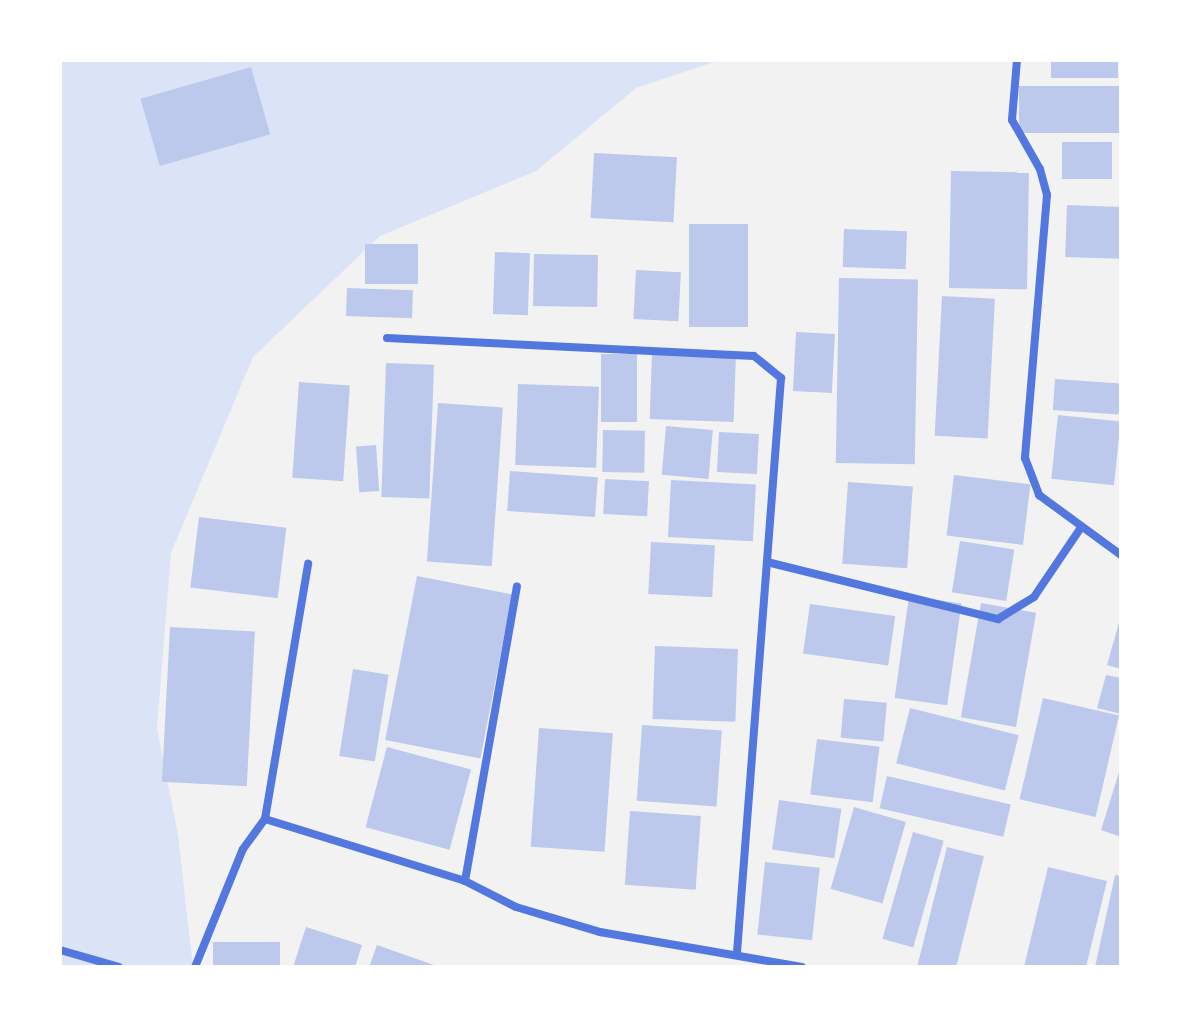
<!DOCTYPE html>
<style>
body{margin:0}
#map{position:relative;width:1181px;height:1027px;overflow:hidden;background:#f2f2f2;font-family:Cabin,sans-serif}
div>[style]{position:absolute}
.green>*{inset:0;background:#dbe4f7}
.building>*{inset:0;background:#bdc9ec;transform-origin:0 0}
.minor>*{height:8px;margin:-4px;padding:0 4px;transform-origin:4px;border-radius:4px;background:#5277de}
span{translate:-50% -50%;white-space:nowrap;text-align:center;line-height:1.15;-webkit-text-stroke:6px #fff;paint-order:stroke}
.frame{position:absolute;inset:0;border:62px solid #fff;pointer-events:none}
</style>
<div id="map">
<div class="green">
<div style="clip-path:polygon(60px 60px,720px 60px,636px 88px,536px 171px,380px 236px,253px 357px,171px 553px,157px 728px,178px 835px,193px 967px,60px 967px)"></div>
</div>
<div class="building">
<div style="left:1051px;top:60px;width:67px;height:18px"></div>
<div style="left:251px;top:67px;width:70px;height:115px;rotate:74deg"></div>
<div style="left:1121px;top:86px;width:47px;height:102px;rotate:90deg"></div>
<div style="left:1062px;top:142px;width:50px;height:37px"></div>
<div style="left:594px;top:153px;width:83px;height:65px;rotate:3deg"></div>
<div style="left:951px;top:171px;width:78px;height:117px;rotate:1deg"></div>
<div style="left:1067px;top:205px;width:54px;height:52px;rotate:2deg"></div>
<div style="left:689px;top:224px;width:59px;height:103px"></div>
<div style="left:844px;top:229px;width:63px;height:38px;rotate:2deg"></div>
<div style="left:365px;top:244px;width:53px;height:40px"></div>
<div style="left:495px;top:252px;width:35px;height:62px;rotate:2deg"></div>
<div style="left:534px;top:254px;width:64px;height:52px;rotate:1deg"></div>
<div style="left:636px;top:270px;width:45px;height:49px;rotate:3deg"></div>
<div style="left:839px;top:278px;width:79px;height:185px;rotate:1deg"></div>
<div style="left:347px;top:288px;width:66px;height:28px;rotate:2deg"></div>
<div style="left:942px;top:296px;width:53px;height:140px;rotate:3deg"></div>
<div style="left:796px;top:332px;width:39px;height:59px;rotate:3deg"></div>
<div style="left:652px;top:352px;width:84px;height:67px;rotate:2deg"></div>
<div style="left:601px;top:354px;width:36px;height:68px"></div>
<div style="left:386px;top:363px;width:48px;height:134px;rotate:2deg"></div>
<div style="left:1055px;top:379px;width:66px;height:31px;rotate:4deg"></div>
<div style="left:299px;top:382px;width:51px;height:96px;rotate:4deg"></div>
<div style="left:518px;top:384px;width:81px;height:81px;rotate:2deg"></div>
<div style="left:438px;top:403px;width:65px;height:159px;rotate:4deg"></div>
<div style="left:1058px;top:415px;width:63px;height:64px;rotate:6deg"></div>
<div style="left:666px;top:426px;width:47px;height:49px;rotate:5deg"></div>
<div style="left:603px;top:430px;width:42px;height:42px;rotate:1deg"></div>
<div style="left:719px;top:432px;width:40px;height:40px;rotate:3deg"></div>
<div style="left:376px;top:445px;width:46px;height:20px;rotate:86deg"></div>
<div style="left:510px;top:471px;width:88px;height:40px;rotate:4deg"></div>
<div style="left:954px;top:475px;width:77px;height:61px;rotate:7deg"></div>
<div style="left:605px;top:479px;width:44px;height:35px;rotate:3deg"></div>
<div style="left:671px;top:480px;width:85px;height:57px;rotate:3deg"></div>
<div style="left:848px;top:482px;width:65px;height:82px;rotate:4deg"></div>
<div style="left:199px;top:517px;width:88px;height:71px;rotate:7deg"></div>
<div style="left:960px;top:541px;width:55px;height:52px;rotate:9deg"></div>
<div style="left:651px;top:542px;width:64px;height:52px;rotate:3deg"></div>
<div style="left:417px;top:576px;width:97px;height:167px;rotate:11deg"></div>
<div style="left:909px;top:596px;width:53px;height:103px;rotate:8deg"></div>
<div style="left:981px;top:603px;width:56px;height:116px;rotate:10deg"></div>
<div style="left:810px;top:604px;width:86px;height:50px;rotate:8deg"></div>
<div style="clip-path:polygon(1120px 619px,1121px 620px,1121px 669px,1107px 665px)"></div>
<div style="left:170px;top:627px;width:85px;height:155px;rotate:3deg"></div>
<div style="left:655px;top:646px;width:83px;height:73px;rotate:2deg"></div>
<div style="left:353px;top:669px;width:36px;height:88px;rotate:9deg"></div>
<div style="clip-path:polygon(1106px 675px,1121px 678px,1121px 714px,1097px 708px)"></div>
<div style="left:1043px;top:698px;width:78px;height:104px;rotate:13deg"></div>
<div style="left:844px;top:699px;width:43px;height:39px;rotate:5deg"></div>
<div style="left:910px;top:708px;width:112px;height:57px;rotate:14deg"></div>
<div style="left:642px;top:725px;width:80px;height:76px;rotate:4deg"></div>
<div style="left:539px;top:728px;width:74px;height:119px;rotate:4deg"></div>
<div style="left:817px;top:739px;width:63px;height:56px;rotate:7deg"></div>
<div style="left:387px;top:747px;width:87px;height:83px;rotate:15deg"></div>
<div style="clip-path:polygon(1120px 769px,1121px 770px,1121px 837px,1101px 830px)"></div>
<div style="left:887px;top:776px;width:127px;height:33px;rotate:13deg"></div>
<div style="left:779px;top:800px;width:63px;height:50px;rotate:8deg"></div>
<div style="left:854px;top:807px;width:54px;height:85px;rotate:16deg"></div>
<div style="left:630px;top:811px;width:71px;height:74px;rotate:4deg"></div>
<div style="left:913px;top:832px;width:32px;height:111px;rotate:16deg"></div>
<div style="left:947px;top:847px;width:38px;height:123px;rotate:14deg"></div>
<div style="left:765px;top:862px;width:55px;height:73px;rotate:6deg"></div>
<div style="clip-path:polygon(1048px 867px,1107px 881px,1086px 967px,1024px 967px)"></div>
<div style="clip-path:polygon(1115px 875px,1121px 876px,1121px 967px,1095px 967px)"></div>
<div style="clip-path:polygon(306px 927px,362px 945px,355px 967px,293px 967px)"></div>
<div style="left:213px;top:942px;width:67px;height:25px"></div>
<div style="clip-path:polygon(377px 945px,434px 965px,433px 967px,369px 967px)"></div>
</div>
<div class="minor">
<div style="left:1017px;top:60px;width:60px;rotate:94.8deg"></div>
<div style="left:1012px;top:120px;width:56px;rotate:60.3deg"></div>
<div style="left:1040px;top:169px;width:27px;rotate:75deg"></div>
<div style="left:1047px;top:195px;width:264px;rotate:94.8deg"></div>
<div style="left:1025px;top:458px;width:40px;rotate:69deg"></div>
<div style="left:1039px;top:495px;width:102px;rotate:36.2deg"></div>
<div style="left:387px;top:338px;width:367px;rotate:2.8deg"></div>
<div style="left:754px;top:356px;width:35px;rotate:39deg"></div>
<div style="left:781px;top:378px;width:577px;rotate:94.38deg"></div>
<div style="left:767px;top:562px;width:238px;rotate:13.9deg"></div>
<div style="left:998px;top:619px;width:42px;rotate:-31.4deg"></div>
<div style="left:1034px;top:597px;width:82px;rotate:-55.9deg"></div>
<div style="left:265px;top:819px;width:259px;rotate:-80.4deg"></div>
<div style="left:465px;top:881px;width:299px;rotate:-80deg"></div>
<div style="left:60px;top:950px;width:61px;rotate:16.1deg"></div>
<div style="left:195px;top:967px;width:127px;rotate:-67.9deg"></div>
<div style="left:243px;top:849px;width:37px;rotate:-54deg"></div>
<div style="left:265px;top:819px;width:209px;rotate:17.2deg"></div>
<div style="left:465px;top:881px;width:57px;rotate:27deg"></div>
<div style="left:516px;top:907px;width:88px;rotate:16.6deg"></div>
<div style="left:600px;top:932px;width:205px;rotate:9.8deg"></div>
</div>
<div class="frame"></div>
</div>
